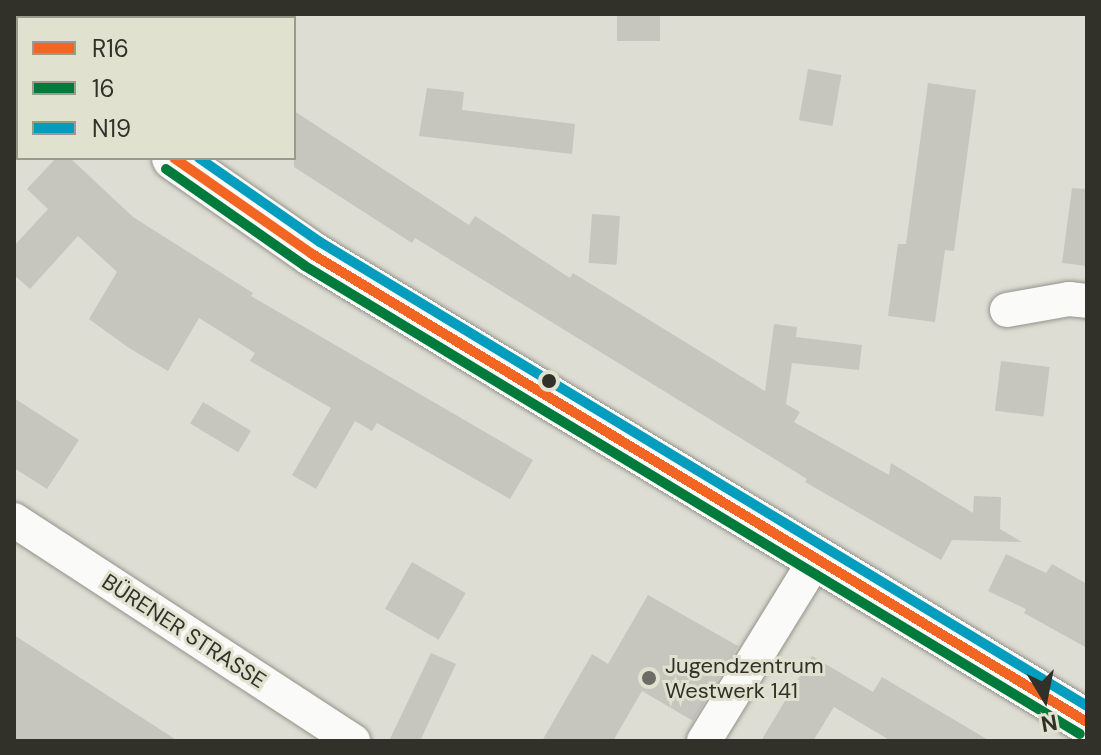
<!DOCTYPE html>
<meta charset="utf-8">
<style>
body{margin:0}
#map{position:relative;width:1101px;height:755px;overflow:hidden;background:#ddddd3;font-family:"DM Sans",sans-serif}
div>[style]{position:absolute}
.building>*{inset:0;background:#c6c6bf;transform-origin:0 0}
.roads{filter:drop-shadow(0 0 2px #93938c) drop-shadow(0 0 2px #93938c)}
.lane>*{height:16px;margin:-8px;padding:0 8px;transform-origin:8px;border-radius:8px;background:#fafaf8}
.street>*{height:34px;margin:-17px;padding:0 17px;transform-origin:17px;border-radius:17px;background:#fafaf8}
.secondary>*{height:44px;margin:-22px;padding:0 22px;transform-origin:22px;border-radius:22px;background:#fafaf8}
.bus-1>*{height:10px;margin:-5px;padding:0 5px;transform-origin:5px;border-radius:5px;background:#f26522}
.bus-2>*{height:10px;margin:-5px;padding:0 5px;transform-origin:5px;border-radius:5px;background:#007b3b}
.bus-3>*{height:10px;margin:-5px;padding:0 5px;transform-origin:5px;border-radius:5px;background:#059dbe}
.dots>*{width:22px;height:22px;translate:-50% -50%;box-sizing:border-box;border:4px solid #e1e1cf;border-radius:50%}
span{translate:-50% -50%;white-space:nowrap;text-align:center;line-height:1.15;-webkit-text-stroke:6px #e1e1cf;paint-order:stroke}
.street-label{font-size:22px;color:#31312a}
.poi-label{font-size:22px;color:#31312a}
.left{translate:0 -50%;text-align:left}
.frame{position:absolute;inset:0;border:16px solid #31312a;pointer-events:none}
.legend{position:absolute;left:16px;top:16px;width:280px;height:144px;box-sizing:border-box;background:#e1e1cf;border:2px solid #9b9b8d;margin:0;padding:10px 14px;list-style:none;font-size:24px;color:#31312a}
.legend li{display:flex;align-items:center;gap:16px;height:40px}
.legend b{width:40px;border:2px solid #9b9b8d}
.north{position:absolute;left:1005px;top:659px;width:80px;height:80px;-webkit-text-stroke:6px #e1e1cf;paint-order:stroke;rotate:170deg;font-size:22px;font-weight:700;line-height:32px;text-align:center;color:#31312a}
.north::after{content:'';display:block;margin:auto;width:28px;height:36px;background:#31312a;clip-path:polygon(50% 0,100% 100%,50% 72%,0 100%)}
</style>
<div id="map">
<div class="building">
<div style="left:617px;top:14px;width:43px;height:27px"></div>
<div style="left:808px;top:69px;width:34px;height:52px;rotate:10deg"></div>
<div style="clip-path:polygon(928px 83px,976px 90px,954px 251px,945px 250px,935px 322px,888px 316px,898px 244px,906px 244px)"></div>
<div style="clip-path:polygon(427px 88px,464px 92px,462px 110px,575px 124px,572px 154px,419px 136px)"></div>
<div style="clip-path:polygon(294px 111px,469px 225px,475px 216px,570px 278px,573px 273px,765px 391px,774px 324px,797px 327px,796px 337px,862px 345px,859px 370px,792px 363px,786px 404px,800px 412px,794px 422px,889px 475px,891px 463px,973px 513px,974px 496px,1001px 497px,1000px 529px,1022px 542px,952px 540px,941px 560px,805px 482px,807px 479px,415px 238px,412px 243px,294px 167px)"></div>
<div style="clip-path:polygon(56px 158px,70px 158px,133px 217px,253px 293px,251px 296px,533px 460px,510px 499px,377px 423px,372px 431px,355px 421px,316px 489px,292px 475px,331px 408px,250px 361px,255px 353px,199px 318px,168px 371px,129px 348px,89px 319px,117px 272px,78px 236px,30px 289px,14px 275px,14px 246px,48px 209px,27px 189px)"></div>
<div style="clip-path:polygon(1072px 188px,1087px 189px,1087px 266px,1062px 263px)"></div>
<div style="left:592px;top:214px;width:28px;height:49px;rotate:4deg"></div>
<div style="left:1001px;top:361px;width:49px;height:50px;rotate:7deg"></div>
<div style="clip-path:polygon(14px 398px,79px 440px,47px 489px,14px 468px)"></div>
<div style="left:203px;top:402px;width:56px;height:25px;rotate:31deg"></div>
<div style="clip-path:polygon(1006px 554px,1046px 573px,1052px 564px,1087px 584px,1087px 648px,1024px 613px,1026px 609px,988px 591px)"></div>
<div style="left:412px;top:562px;width:62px;height:54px;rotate:30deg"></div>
<div style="clip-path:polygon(648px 595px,738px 646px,693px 721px,642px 691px,613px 741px,542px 741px,592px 654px,608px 664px)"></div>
<div style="clip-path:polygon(14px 635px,178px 741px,14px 741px)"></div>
<div style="clip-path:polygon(431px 653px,456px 664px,420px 741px,389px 741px)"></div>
<div style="clip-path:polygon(812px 656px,873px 692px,882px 677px,990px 741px,891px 741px,834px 707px,813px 741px,761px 741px)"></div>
</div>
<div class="roads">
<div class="lane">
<div style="left:14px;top:68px;width:4px;rotate:27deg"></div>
</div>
<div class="street">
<div style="left:1007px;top:310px;width:63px;rotate:-10.1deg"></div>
<div style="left:1069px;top:299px;width:18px;rotate:6deg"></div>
<div style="left:14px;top:520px;width:405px;rotate:33.1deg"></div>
<div style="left:704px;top:741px;width:214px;rotate:-58.4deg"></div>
</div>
<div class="secondary">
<div style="left:23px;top:14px;width:6px;rotate:45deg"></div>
<div style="left:174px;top:158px;width:168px;rotate:34.8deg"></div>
<div style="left:312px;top:254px;width:905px;rotate:31.13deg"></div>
</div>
</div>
<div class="bus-1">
<div style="left:174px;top:158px;width:168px;rotate:34.8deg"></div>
<div style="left:312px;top:254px;width:905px;rotate:31.13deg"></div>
</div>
<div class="bus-2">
<div style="left:166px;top:169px;width:169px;rotate:34.9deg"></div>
<div style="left:305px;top:266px;width:905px;rotate:31.13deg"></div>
</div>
<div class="bus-3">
<div style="left:199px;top:158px;width:147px;rotate:34.8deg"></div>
<div style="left:320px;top:242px;width:896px;rotate:31.17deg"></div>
</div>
<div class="dots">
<div style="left:549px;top:381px;background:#31312a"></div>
<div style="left:649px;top:678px;background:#6d6d65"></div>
</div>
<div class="street-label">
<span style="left:184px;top:631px;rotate:33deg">BÜRENER STRASSE</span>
</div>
<div class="poi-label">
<span class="left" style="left:665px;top:678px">Jugendzentrum<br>Westwerk 141</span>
</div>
<div class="frame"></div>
<ul class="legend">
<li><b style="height:10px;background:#f26522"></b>R16</li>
<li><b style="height:10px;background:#007b3b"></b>16</li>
<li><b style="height:10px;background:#059dbe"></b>N19</li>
</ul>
<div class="north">N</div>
</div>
